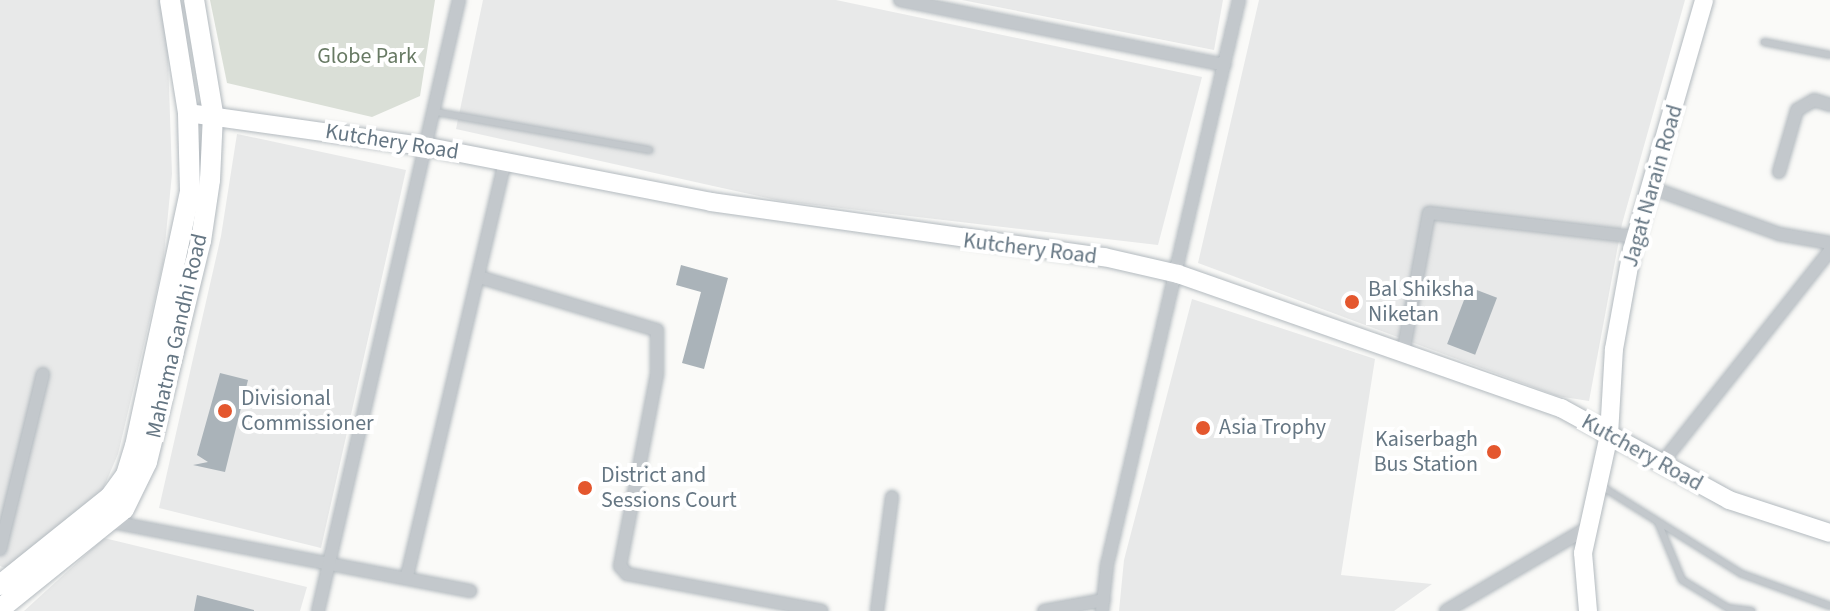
<!DOCTYPE html>
<style>
body{margin:0}
#map{position:relative;width:1830px;height:611px;overflow:hidden;background:#fafaf8;font-family:"Source Sans 3",sans-serif}
div>[style]{position:absolute}
.built>*{inset:0;background:#e8e9e9}
.green>*{inset:0;background:#dadfd7}
.building>*{inset:0;background:#aab3b9;transform-origin:0 0}
.roads{filter:drop-shadow(0 0 2px #b3babf) drop-shadow(0 0 2px #b3babf)}
.lane>*{height:6px;margin:-3px;padding:0 3px;transform-origin:3px;border-radius:3px;background:#c3c8cc}
.street>*{height:12px;margin:-6px;padding:0 6px;transform-origin:6px;border-radius:6px;background:#c3c8cc}
.secondary>*{height:18px;margin:-9px;padding:0 9px;transform-origin:9px;border-radius:9px;background:#fff}
.primary>*{height:20px;margin:-10px;padding:0 10px;transform-origin:10px;border-radius:10px;background:#fff}
.dots>*{width:22px;height:22px;translate:-50% -50%;box-sizing:border-box;border:4px solid #fff;border-radius:50%}
span{translate:-50% -50%;white-space:nowrap;text-align:center;line-height:1.15;-webkit-text-stroke:8px #fff;paint-order:stroke}
.park-label{font-size:22px;color:#687a64}
.street-label{font-size:22px;color:#657683}
.poi-label{font-size:22px;color:#657683}
.left{translate:0 -50%;text-align:left}
.right{translate:-100% -50%;text-align:right}
</style>
<div id="map">
<div class="built">
<div style="clip-path:polygon(0 0,166px 0,172px 174px,163px 264px,118px 454px,100px 496px,8px 569px,0 566px)"></div>
<div style="clip-path:polygon(483px 0,836px 0,1202px 77px,1158px 245px,781px 201px,456px 129px)"></div>
<div style="clip-path:polygon(962px 0,1223px 0,1214px 50px)"></div>
<div style="clip-path:polygon(1259px 0,1685px 0,1622px 224px,1589px 401px,1557px 396px,1198px 263px)"></div>
<div style="clip-path:polygon(237px 134px,406px 170px,321px 548px,159px 508px,221px 236px)"></div>
<div style="clip-path:polygon(1192px 299px,1375px 359px,1341px 575px,1432px 584px,1394px 611px,1119px 611px,1124px 560px)"></div>
<div style="clip-path:polygon(104px 538px,307px 587px,300px 611px,24px 611px)"></div>
</div>
<div class="green">
<div style="clip-path:polygon(210px 0,435px 0,420px 96px,372px 117px,227px 83px)"></div>
</div>
<div class="building">
<div style="clip-path:polygon(681px 265px,728px 278px,704px 369px,682px 363px,701px 292px,676px 285px)"></div>
<div style="left:1469px;top:287px;width:30px;height:61px;rotate:21deg"></div>
<div style="clip-path:polygon(220px 373px,248px 380px,225px 472px,193px 465px,208px 462px,197px 455px)"></div>
<div style="clip-path:polygon(197px 595px,254px 610px,254px 611px,194px 611px)"></div>
</div>
<div class="roads">
<div class="lane">
<div style="left:1764px;top:42px;width:67px;rotate:11.1deg"></div>
<div style="left:436px;top:112px;width:217px;rotate:10.1deg"></div>
<div style="left:1601px;top:486px;width:166px;rotate:32deg"></div>
<div style="left:1742px;top:574px;width:94px;rotate:20deg"></div>
<div style="left:1658px;top:522px;width:63px;rotate:67.5deg"></div>
<div style="left:1682px;top:580px;width:54px;rotate:31.3deg"></div>
<div style="left:1728px;top:608px;width:24px;rotate:7deg"></div>
</div>
<div class="street">
<div style="left:900px;top:0;width:331px;rotate:11.3deg"></div>
<div style="left:1779px;top:172px;width:65px;rotate:-73.8deg"></div>
<div style="left:1797px;top:110px;width:20px;rotate:-30deg"></div>
<div style="left:1814px;top:100px;width:17px;rotate:17deg"></div>
<div style="left:1652px;top:188px;width:135px;rotate:19.9deg"></div>
<div style="left:1779px;top:234px;width:52px;rotate:10deg"></div>
<div style="left:479px;top:277px;width:186px;rotate:16.6deg"></div>
<div style="left:657px;top:330px;width:44px;rotate:90deg"></div>
<div style="left:657px;top:374px;width:196px;rotate:100.9deg"></div>
<div style="left:620px;top:566px;width:11px;rotate:49deg"></div>
<div style="left:627px;top:574px;width:198px;rotate:10.7deg"></div>
<div style="left:1403px;top:353px;width:142px;rotate:-79.5deg"></div>
<div style="left:1429px;top:213px;width:208px;rotate:6.6deg"></div>
<div style="left:1661px;top:464px;width:272px;rotate:-51.6deg"></div>
<div style="left:107px;top:521px;width:370px;rotate:10.9deg"></div>
<div style="left:0;top:549px;width:180px;rotate:-76.2deg"></div>
<div style="left:407px;top:576px;width:426px;rotate:-76.7deg"></div>
<div style="left:318px;top:611px;width:627px;rotate:-77.01deg"></div>
<div style="left:877px;top:611px;width:115px;rotate:-82.5deg"></div>
<div style="left:1044px;top:611px;width:61px;rotate:-10.4deg"></div>
<div style="left:1102px;top:611px;width:46px;rotate:-83.8deg"></div>
<div style="left:1107px;top:565px;width:580px;rotate:-76.85deg"></div>
<div style="left:1446px;top:611px;width:166px;rotate:-30.4deg"></div>
</div>
<div class="secondary">
<div style="left:188px;top:113px;width:243px;rotate:8deg"></div>
<div style="left:429px;top:147px;width:287px;rotate:11deg"></div>
<div style="left:711px;top:202px;width:397px;rotate:8deg"></div>
<div style="left:1104px;top:257px;width:76px;rotate:12.9deg"></div>
<div style="left:1178px;top:274px;width:406px;rotate:19.3deg"></div>
<div style="left:1561px;top:408px;width:192px;rotate:28.7deg"></div>
<div style="left:1729px;top:500px;width:106px;rotate:18.1deg"></div>
<div style="left:1588px;top:611px;width:58px;rotate:-94.9deg"></div>
<div style="left:1583px;top:553px;width:121px;rotate:-77.6deg"></div>
<div style="left:1609px;top:435px;width:86px;rotate:-86.7deg"></div>
<div style="left:1614px;top:349px;width:101px;rotate:-79.7deg"></div>
<div style="left:1632px;top:250px;width:260px;rotate:-73.9deg"></div>
</div>
<div class="primary">
<div style="left:0;top:585px;width:141px;rotate:-38.7deg"></div>
<div style="left:110px;top:497px;width:27px;rotate:-54deg"></div>
<div style="left:126px;top:475px;width:30px;rotate:-73deg"></div>
<div style="left:135px;top:446px;width:261px;rotate:-77.8deg"></div>
<div style="left:190px;top:191px;width:78px;rotate:-91.5deg"></div>
<div style="left:188px;top:113px;width:114px;rotate:-99.1deg"></div>
<div style="left:0;top:609px;width:159px;rotate:-38.9deg"></div>
<div style="left:124px;top:509px;width:52px;rotate:-63.9deg"></div>
<div style="left:147px;top:462px;width:228px;rotate:-76.3deg"></div>
<div style="left:201px;top:241px;width:62px;rotate:-81.6deg"></div>
<div style="left:210px;top:180px;width:67px;rotate:-87.4deg"></div>
<div style="left:213px;top:113px;width:115px;rotate:-99.5deg"></div>
</div>
</div>
<div class="dots">
<div style="left:1352px;top:302px;background:#e4572e"></div>
<div style="left:225px;top:411px;background:#e4572e"></div>
<div style="left:1203px;top:428px;background:#e4572e"></div>
<div style="left:1494px;top:452px;background:#e4572e"></div>
<div style="left:585px;top:488px;background:#e4572e"></div>
</div>
<div class="park-label">
<span style="left:367px;top:57px">Globe Park</span>
</div>
<div class="street-label">
<span style="left:392px;top:142px;rotate:9deg">Kutchery Road</span>
<span style="left:1653px;top:186px;rotate:-74deg">Jagat Narain Road</span>
<span style="left:1030px;top:249px;rotate:7deg">Kutchery Road</span>
<span style="left:177px;top:336px;rotate:-77deg">Mahatma Gandhi Road</span>
<span style="left:1642px;top:453px;rotate:29deg">Kutchery Road</span>
</div>
<div class="poi-label">
<span class="left" style="left:1368px;top:302px">Bal Shiksha<br>Niketan</span>
<span class="left" style="left:241px;top:411px">Divisional<br>Commissioner</span>
<span class="left" style="left:1219px;top:428px">Asia Trophy</span>
<span class="right" style="left:1478px;top:452px">Kaiserbagh<br>Bus Station</span>
<span class="left" style="left:601px;top:488px">District and<br>Sessions Court</span>
</div>
</div>
